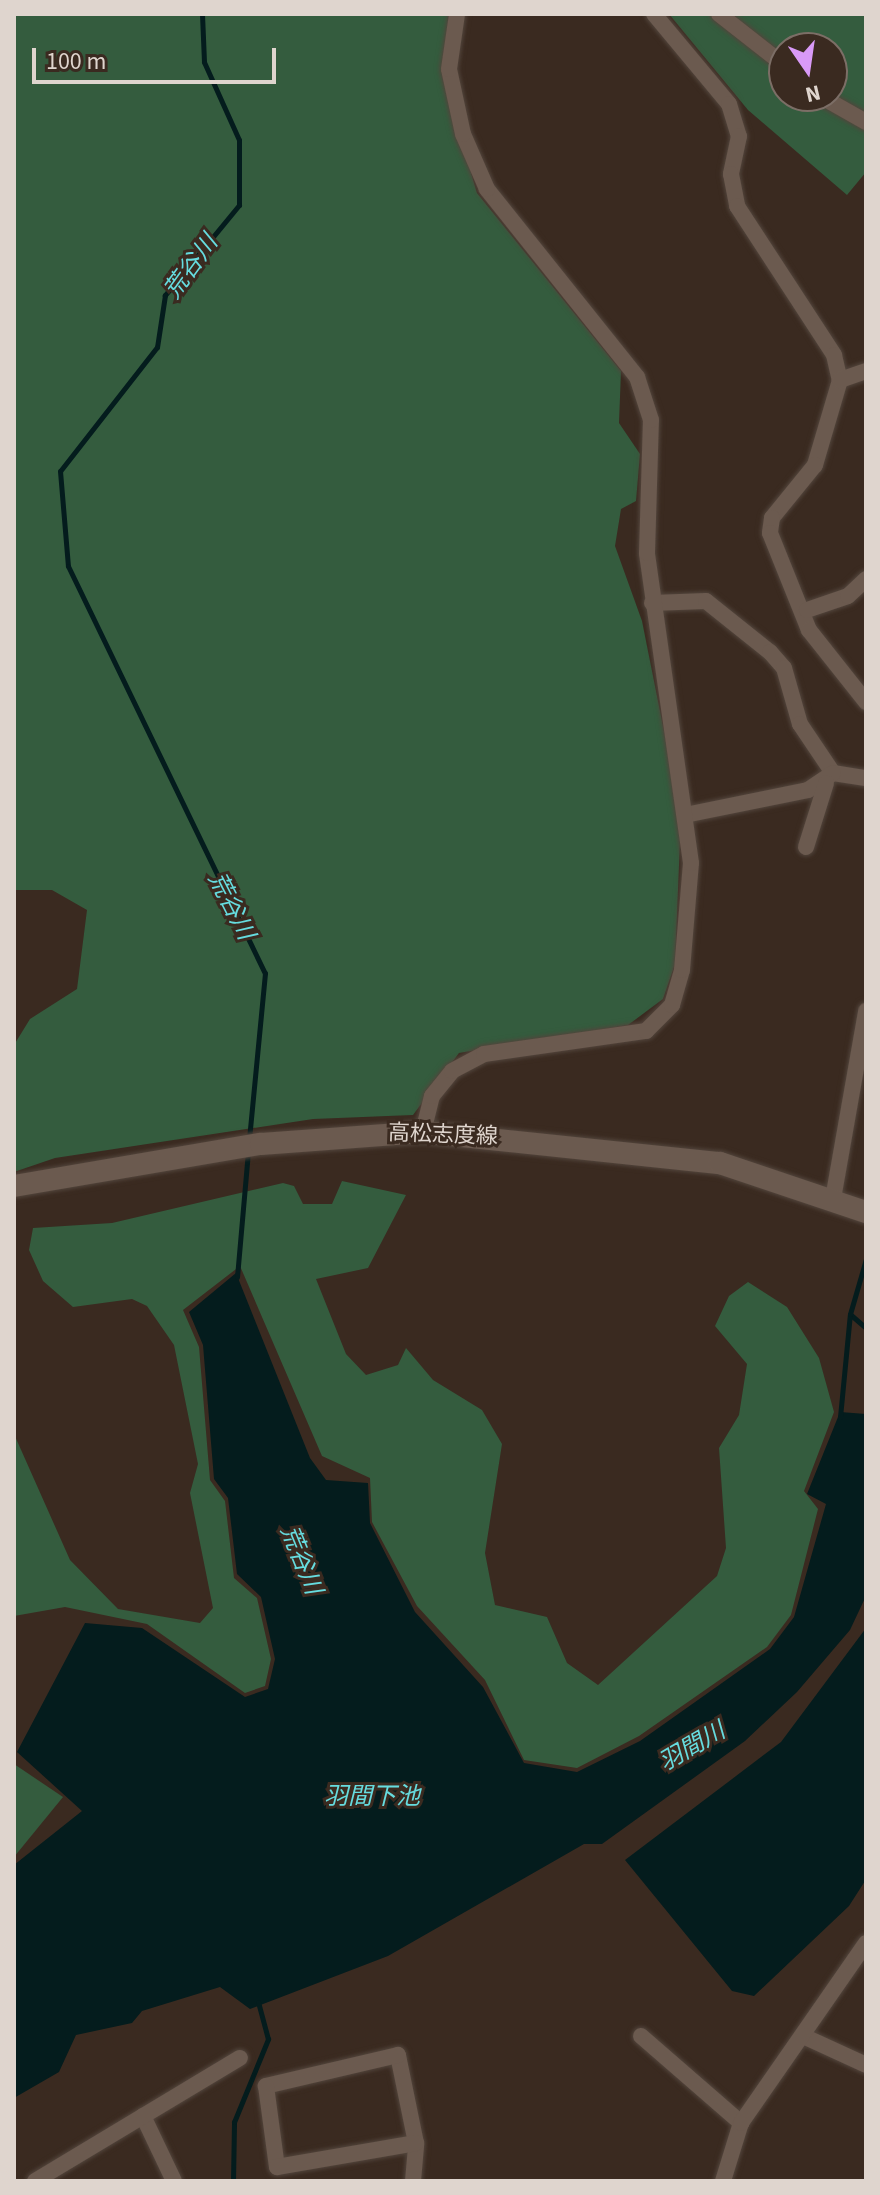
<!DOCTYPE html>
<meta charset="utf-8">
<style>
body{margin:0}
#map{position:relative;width:880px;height:2195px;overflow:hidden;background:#3a2a20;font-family:"Source Sans 3","Noto Sans JP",sans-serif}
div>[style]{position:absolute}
.green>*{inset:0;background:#345c3e}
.water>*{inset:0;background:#041c1d}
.stream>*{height:5px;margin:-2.5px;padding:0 2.5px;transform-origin:2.5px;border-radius:2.5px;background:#041c1d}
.roads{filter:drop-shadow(0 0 2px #52453c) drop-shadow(0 0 2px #52453c)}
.minor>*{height:16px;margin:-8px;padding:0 8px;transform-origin:8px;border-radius:8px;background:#6b5a4f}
.secondary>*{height:22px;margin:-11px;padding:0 11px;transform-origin:11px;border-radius:11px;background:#6b5a4f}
span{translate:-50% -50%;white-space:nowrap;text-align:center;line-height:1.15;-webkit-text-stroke:6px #3a2a20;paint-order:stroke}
.street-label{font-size:22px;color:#dfd5ce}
.water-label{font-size:24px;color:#66dcdf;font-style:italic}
.frame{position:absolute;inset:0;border:16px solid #dfd5ce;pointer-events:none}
.north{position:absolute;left:768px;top:32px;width:80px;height:80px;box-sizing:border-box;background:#3a2a20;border:2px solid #7c6e66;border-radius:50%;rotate:167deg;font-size:22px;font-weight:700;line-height:32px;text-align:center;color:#dfd5ce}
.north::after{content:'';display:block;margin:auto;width:28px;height:36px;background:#d99af7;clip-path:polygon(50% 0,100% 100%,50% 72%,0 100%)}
.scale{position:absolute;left:32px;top:48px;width:244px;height:36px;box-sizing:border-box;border:4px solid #dfd5ce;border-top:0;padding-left:10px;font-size:24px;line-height:28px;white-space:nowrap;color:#dfd5ce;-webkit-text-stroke:6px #3a2a20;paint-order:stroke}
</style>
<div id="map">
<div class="green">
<div style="clip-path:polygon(14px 14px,448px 14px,447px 93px,477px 193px,621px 371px,619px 423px,640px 454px,636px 501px,621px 509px,615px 546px,642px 621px,681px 816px,675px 964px,663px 999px,628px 1025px,459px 1053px,413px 1115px,313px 1119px,55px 1158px,14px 1172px,14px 1045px,30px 1019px,77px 989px,87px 910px,52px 890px,14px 890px)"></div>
<div style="clip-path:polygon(evenodd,669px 14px,866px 14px,866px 172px,847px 195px,748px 110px,669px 14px,784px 48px,832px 48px,832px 96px,784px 96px,784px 48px)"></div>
<div style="clip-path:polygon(342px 1181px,406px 1195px,368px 1268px,316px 1279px,346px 1354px,366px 1375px,398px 1365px,406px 1348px,433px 1380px,482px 1410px,502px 1444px,485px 1553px,495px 1605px,547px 1617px,567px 1663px,598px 1685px,717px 1576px,726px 1548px,719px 1448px,739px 1415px,747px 1364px,715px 1326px,729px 1296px,748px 1282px,787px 1307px,819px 1358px,834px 1412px,804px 1491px,818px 1509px,791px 1615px,767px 1647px,639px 1736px,577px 1768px,524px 1760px,485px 1680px,417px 1606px,372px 1522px,370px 1478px,322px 1456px,240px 1266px,183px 1310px,199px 1347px,210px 1480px,225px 1501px,234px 1578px,257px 1598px,271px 1659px,265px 1686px,245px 1693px,147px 1624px,65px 1607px,14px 1616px,14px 1434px,70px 1560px,118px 1609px,200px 1623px,213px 1608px,190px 1493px,198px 1464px,174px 1345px,147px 1306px,132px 1299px,73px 1307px,43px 1281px,29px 1250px,33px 1228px,112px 1223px,283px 1183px,294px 1186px,303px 1204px,332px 1204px)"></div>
<div style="clip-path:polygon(14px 1764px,63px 1797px,14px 1857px)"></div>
</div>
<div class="water">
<div style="clip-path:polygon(236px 1273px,310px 1458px,326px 1480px,368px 1483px,370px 1523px,415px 1612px,483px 1687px,524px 1763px,577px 1772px,640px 1741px,770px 1649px,794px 1617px,826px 1504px,807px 1494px,840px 1412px,866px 1414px,866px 1596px,850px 1630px,797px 1692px,745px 1741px,602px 1844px,584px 1844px,388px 1956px,250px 2009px,220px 1987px,142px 2011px,132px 2023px,76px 2035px,59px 2072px,14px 2098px,14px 1865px,82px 1811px,17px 1752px,85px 1623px,142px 1628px,245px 1697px,268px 1689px,275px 1659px,261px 1597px,237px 1574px,228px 1498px,214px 1479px,203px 1345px,189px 1312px)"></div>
<div style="clip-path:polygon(866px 1628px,865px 1881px,849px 1906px,754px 1996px,732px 1991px,625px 1860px,781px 1742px)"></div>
</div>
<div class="stream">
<div style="left:202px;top:14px;width:48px;rotate:87.6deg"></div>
<div style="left:204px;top:62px;width:85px;rotate:65.8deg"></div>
<div style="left:239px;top:140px;width:65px;rotate:90deg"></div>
<div style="left:239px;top:205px;width:117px;rotate:129.4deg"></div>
<div style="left:165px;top:295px;width:53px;rotate:98.7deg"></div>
<div style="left:157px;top:347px;width:157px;rotate:128deg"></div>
<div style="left:60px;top:471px;width:95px;rotate:85.2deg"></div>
<div style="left:68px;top:566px;width:452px;rotate:64.2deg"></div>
<div style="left:265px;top:973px;width:166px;rotate:95.5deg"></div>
<div style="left:237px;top:1277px;width:125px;rotate:-85deg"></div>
<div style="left:851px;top:1315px;width:20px;rotate:41deg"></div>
<div style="left:840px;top:1417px;width:103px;rotate:-84.5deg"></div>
<div style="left:850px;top:1314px;width:57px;rotate:-73.8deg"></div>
<div style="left:233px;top:2181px;width:59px;rotate:-89deg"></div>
<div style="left:234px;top:2122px;width:90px;rotate:-67.7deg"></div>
<div style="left:268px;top:2039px;width:38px;rotate:-105deg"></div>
</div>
<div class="roads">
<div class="minor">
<div style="left:654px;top:14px;width:117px;rotate:50.2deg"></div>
<div style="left:729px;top:104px;width:34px;rotate:73deg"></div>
<div style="left:739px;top:136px;width:39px;rotate:102deg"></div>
<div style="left:731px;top:174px;width:33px;rotate:79deg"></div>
<div style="left:737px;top:206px;width:178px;rotate:56.9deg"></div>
<div style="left:834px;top:355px;width:26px;rotate:77deg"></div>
<div style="left:840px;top:380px;width:89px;rotate:106.4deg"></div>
<div style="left:815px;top:465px;width:68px;rotate:129.1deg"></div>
<div style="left:772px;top:518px;width:15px;rotate:98deg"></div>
<div style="left:770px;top:533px;width:105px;rotate:68.1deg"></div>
<div style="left:809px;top:630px;width:92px;rotate:51.6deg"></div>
<div style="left:719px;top:14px;width:83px;rotate:38.1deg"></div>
<div style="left:820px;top:96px;width:53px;rotate:29.5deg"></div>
<div style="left:840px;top:380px;width:28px;rotate:-19deg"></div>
<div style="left:652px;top:603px;width:54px;rotate:-2.1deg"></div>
<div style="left:706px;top:601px;width:82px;rotate:38.6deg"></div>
<div style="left:770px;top:652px;width:21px;rotate:49deg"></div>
<div style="left:784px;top:668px;width:58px;rotate:74.1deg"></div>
<div style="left:800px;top:724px;width:59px;rotate:56deg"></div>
<div style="left:833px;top:773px;width:33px;rotate:9deg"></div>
<div style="left:807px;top:610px;width:43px;rotate:-18.9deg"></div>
<div style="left:848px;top:596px;width:25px;rotate:-43deg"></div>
<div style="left:690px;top:814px;width:120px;rotate:-11.5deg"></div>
<div style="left:808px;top:790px;width:30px;rotate:-34deg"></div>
<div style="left:806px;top:847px;width:67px;rotate:-72.6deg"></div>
<div style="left:423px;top:1132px;width:37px;rotate:-76deg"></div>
<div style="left:432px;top:1096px;width:32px;rotate:-51deg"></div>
<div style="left:452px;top:1071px;width:36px;rotate:-28deg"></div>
<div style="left:484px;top:1054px;width:164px;rotate:-8.1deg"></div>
<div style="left:646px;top:1031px;width:37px;rotate:-45deg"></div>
<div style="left:672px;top:1005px;width:36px;rotate:-74deg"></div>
<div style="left:682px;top:970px;width:107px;rotate:-85.2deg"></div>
<div style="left:691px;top:863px;width:313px;rotate:-98.1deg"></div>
<div style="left:647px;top:553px;width:133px;rotate:-88.3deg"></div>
<div style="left:651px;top:420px;width:45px;rotate:-108deg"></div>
<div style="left:637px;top:377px;width:241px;rotate:-128.6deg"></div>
<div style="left:487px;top:189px;width:60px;rotate:-113.6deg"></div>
<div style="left:463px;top:134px;width:66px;rotate:-102.2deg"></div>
<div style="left:449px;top:69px;width:56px;rotate:-81.7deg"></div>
<div style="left:833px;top:1199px;width:191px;rotate:-80deg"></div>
<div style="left:641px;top:2036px;width:133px;rotate:41deg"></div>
<div style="left:803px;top:2036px;width:69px;rotate:24.7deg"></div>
<div style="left:143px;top:2116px;width:72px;rotate:64.5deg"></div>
<div style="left:35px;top:2181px;width:239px;rotate:-31deg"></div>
<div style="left:413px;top:2181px;width:38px;rotate:-85deg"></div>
<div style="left:416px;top:2143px;width:90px;rotate:-101.6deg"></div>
<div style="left:398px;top:2055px;width:136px;rotate:166.8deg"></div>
<div style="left:266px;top:2086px;width:82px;rotate:82.3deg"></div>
<div style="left:277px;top:2167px;width:141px;rotate:-9.8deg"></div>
<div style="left:723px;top:2181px;width:61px;rotate:-72.8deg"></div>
<div style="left:741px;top:2123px;width:219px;rotate:-55.2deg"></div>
</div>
<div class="secondary">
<div style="left:14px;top:1186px;width:251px;rotate:-9.7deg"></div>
<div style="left:261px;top:1144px;width:162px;rotate:-4.2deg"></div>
<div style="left:423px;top:1132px;width:299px;rotate:6deg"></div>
<div style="left:720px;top:1163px;width:154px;rotate:18.6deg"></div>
</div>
</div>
<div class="street-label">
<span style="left:443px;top:1135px;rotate:2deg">高松志度線</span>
</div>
<div class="water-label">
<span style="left:191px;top:267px;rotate:-54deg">荒谷川</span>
<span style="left:231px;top:906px;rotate:63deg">荒谷川</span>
<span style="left:301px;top:1560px;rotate:68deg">荒谷川</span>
<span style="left:692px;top:1747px;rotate:-30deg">羽間川</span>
<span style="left:372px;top:1797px">羽間下池</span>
</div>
<div class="frame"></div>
<div class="north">N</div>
<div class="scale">100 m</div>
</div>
